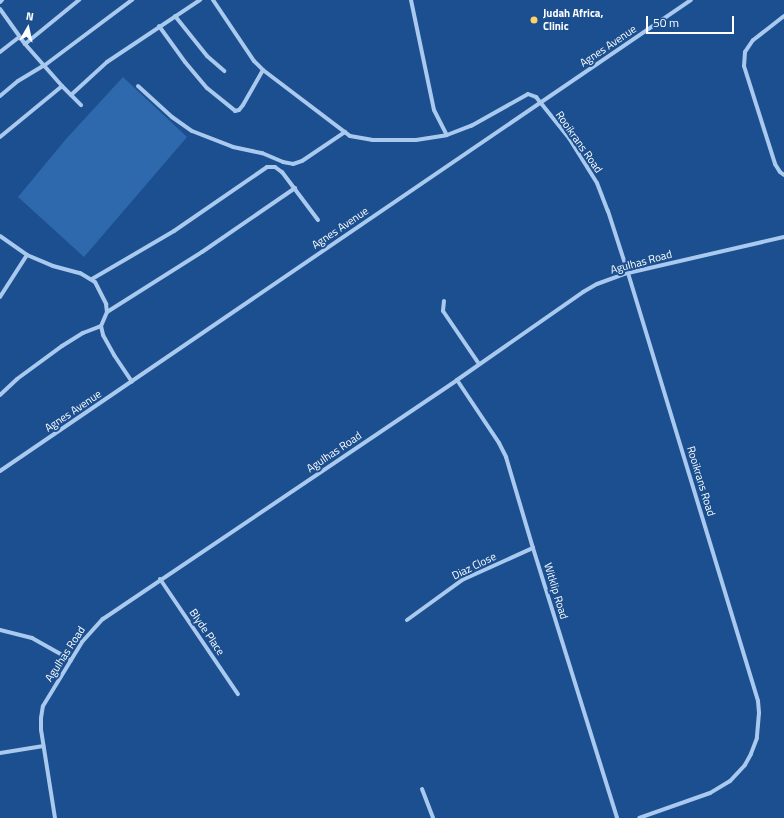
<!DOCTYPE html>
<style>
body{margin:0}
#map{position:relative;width:784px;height:818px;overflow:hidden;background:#1b4f8f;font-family:"Titillium Web",sans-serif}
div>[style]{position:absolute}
.green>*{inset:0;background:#2e69ad}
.minor>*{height:4px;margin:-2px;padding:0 2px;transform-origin:2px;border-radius:2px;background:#a9c9ee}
.dots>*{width:11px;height:11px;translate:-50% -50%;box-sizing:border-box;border:2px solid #1b4f8f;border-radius:50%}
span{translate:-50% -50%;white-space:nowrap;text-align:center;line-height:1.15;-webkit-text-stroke:4px #1b4f8f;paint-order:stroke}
.poi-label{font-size:11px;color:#fff;font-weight:700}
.left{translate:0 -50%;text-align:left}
.street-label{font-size:11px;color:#fff}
.north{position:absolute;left:8px;top:8px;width:40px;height:40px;-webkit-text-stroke:3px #1b4f8f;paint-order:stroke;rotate:9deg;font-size:11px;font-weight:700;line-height:16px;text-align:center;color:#fff}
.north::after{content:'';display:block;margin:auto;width:14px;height:18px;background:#fff;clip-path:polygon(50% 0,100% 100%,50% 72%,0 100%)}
.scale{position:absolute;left:646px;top:16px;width:88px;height:18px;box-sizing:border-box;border:2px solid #fff;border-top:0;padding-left:5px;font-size:12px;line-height:14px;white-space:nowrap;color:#fff;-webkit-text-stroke:3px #1b4f8f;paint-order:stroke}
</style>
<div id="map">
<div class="green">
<div style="clip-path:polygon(123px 77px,187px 137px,84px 257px,18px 197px,66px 139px)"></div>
</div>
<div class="minor">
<div style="left:213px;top:0;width:73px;rotate:56.1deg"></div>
<div style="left:254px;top:61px;width:13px;rotate:45deg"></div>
<div style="left:263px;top:70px;width:109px;rotate:37.2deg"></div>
<div style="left:350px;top:136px;width:22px;rotate:10deg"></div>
<div style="left:372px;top:140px;width:44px"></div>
<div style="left:416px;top:140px;width:31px;rotate:-9deg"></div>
<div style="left:447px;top:135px;width:26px;rotate:-21deg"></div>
<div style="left:471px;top:126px;width:65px;rotate:-29.3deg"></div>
<div style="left:528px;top:94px;width:9px;rotate:21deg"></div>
<div style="left:536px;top:97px;width:53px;rotate:51.2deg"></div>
<div style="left:569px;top:138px;width:53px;rotate:58.1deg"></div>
<div style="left:597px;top:183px;width:30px;rotate:69deg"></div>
<div style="left:608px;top:211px;width:65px;rotate:72.1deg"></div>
<div style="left:628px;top:273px;width:447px;rotate:73.1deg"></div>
<div style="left:758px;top:701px;width:12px;rotate:85deg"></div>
<div style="left:759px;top:713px;width:25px;rotate:95deg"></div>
<div style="left:757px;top:738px;width:17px;rotate:111deg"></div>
<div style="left:751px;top:754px;width:13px;rotate:119deg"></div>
<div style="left:745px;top:765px;width:22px;rotate:133deg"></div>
<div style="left:730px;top:781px;width:23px;rotate:149deg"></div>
<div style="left:710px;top:793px;width:75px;rotate:160.6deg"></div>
<div style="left:411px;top:0;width:112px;rotate:78.2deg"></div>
<div style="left:434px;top:110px;width:28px;rotate:63deg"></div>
<div style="left:0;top:2px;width:3px;rotate:-45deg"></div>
<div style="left:0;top:9px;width:43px;rotate:54.5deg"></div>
<div style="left:25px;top:44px;width:56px;rotate:48.6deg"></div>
<div style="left:62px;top:86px;width:27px;rotate:45deg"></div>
<div style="left:175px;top:16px;width:51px;rotate:51.3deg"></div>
<div style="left:207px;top:56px;width:23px;rotate:41deg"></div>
<div style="left:784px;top:16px;width:39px;rotate:142deg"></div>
<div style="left:753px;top:40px;width:14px;rotate:124deg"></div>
<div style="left:745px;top:52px;width:14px;rotate:94deg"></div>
<div style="left:744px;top:66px;width:103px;rotate:72.4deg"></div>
<div style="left:775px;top:164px;width:9px;rotate:58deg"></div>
<div style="left:780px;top:172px;width:5px;rotate:37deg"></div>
<div style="left:159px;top:26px;width:44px;rotate:54.2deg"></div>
<div style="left:185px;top:62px;width:34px;rotate:50deg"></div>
<div style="left:207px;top:88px;width:36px;rotate:39deg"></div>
<div style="left:235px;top:111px;width:4px;rotate:-14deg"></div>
<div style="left:239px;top:110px;width:6px;rotate:-51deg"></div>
<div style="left:243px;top:105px;width:40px;rotate:-60.3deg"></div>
<div style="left:25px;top:44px;width:70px;rotate:-39.2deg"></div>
<div style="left:0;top:52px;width:24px;rotate:-38deg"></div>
<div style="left:138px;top:86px;width:46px;rotate:42.4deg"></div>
<div style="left:172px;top:117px;width:24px;rotate:35deg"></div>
<div style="left:192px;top:131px;width:44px;rotate:21.3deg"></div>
<div style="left:233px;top:147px;width:30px;rotate:12deg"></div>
<div style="left:262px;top:153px;width:23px;rotate:23deg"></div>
<div style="left:283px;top:162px;width:10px;rotate:11deg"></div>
<div style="left:293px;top:164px;width:9px;rotate:-18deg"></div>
<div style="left:302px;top:161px;width:52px;rotate:-34deg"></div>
<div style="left:71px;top:95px;width:49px;rotate:-42.5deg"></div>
<div style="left:107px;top:62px;width:112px;rotate:-33.7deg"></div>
<div style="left:0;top:96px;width:23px;rotate:-40deg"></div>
<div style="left:18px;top:81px;width:31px;rotate:-31deg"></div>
<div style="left:45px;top:65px;width:109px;rotate:-36.8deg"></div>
<div style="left:0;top:137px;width:80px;rotate:-39.4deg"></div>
<div style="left:0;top:236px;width:33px;rotate:35deg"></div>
<div style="left:27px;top:255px;width:28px;rotate:23deg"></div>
<div style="left:53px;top:266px;width:28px;rotate:15deg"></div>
<div style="left:80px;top:273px;width:17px;rotate:31deg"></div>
<div style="left:95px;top:282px;width:25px;rotate:63deg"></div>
<div style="left:106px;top:304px;width:8px;rotate:83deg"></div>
<div style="left:107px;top:312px;width:15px;rotate:113deg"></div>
<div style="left:101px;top:326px;width:9px;rotate:77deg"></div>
<div style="left:103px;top:335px;width:23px;rotate:61deg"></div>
<div style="left:114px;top:355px;width:32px;rotate:56deg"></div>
<div style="left:92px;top:279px;width:95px;rotate:-30.3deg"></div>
<div style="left:174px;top:231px;width:113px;rotate:-34.5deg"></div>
<div style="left:267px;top:167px;width:8px"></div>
<div style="left:275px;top:167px;width:9px;rotate:36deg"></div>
<div style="left:282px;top:172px;width:60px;rotate:53.1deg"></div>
<div style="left:0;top:297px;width:50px;rotate:-57.3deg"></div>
<div style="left:444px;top:301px;width:10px;rotate:96deg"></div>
<div style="left:443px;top:311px;width:64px;rotate:55.8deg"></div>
<div style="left:107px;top:312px;width:112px;rotate:-32.3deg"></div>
<div style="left:202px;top:252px;width:113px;rotate:-34.5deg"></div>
<div style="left:457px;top:380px;width:76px;rotate:56.3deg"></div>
<div style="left:499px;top:443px;width:16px;rotate:63deg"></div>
<div style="left:506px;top:457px;width:95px;rotate:73.5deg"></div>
<div style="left:533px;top:548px;width:283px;rotate:72.7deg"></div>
<div style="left:0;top:395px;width:23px;rotate:-43deg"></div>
<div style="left:17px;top:379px;width:56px;rotate:-36.3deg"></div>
<div style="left:62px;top:346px;width:25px;rotate:-32deg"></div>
<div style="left:83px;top:333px;width:19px;rotate:-21deg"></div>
<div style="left:0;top:471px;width:836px;rotate:-34.28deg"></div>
<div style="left:160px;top:579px;width:139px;rotate:55.9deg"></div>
<div style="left:407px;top:620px;width:68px;rotate:-36deg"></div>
<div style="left:462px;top:580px;width:78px;rotate:-24.3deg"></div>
<div style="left:0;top:630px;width:33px;rotate:14deg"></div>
<div style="left:32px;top:638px;width:45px;rotate:29.4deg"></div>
<div style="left:0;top:753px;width:44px;rotate:-9.2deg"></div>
<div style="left:422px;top:789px;width:31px;rotate:69deg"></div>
<div style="left:55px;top:818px;width:89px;rotate:-99deg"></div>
<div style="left:41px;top:730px;width:12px;rotate:-90deg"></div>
<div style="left:41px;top:718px;width:12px;rotate:-81deg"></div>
<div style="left:43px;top:706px;width:75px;rotate:-58.6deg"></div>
<div style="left:82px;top:642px;width:31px;rotate:-48deg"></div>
<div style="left:103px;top:619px;width:427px;rotate:-34deg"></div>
<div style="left:457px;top:380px;width:154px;rotate:-34.9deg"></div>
<div style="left:583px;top:292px;width:16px;rotate:-30deg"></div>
<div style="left:597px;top:284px;width:33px;rotate:-20deg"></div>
<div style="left:628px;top:273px;width:160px;rotate:-13deg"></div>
</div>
<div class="dots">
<div style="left:534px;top:20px;background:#ffd166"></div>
</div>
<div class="poi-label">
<span class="left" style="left:543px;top:20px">Judah Africa,<br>Clinic</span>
</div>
<div class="street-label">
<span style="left:608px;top:46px;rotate:-34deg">Agnes Avenue</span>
<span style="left:579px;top:142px;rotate:55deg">Rooikrans Road</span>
<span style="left:340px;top:228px;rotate:-34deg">Agnes Avenue</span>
<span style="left:641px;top:262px;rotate:-15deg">Agulhas Road</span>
<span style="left:73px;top:411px;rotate:-34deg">Agnes Avenue</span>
<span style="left:334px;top:452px;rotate:-34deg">Agulhas Road</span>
<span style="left:701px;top:481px;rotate:73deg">Rooikrans Road</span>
<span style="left:474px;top:566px;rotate:-26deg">Diaz Close</span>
<span style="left:556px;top:591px;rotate:73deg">Witklip Road</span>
<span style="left:207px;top:632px;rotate:56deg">Blyde Place</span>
<span style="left:65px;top:654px;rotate:-57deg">Agulhas Road</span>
</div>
<div class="north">N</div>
<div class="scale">50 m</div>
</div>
